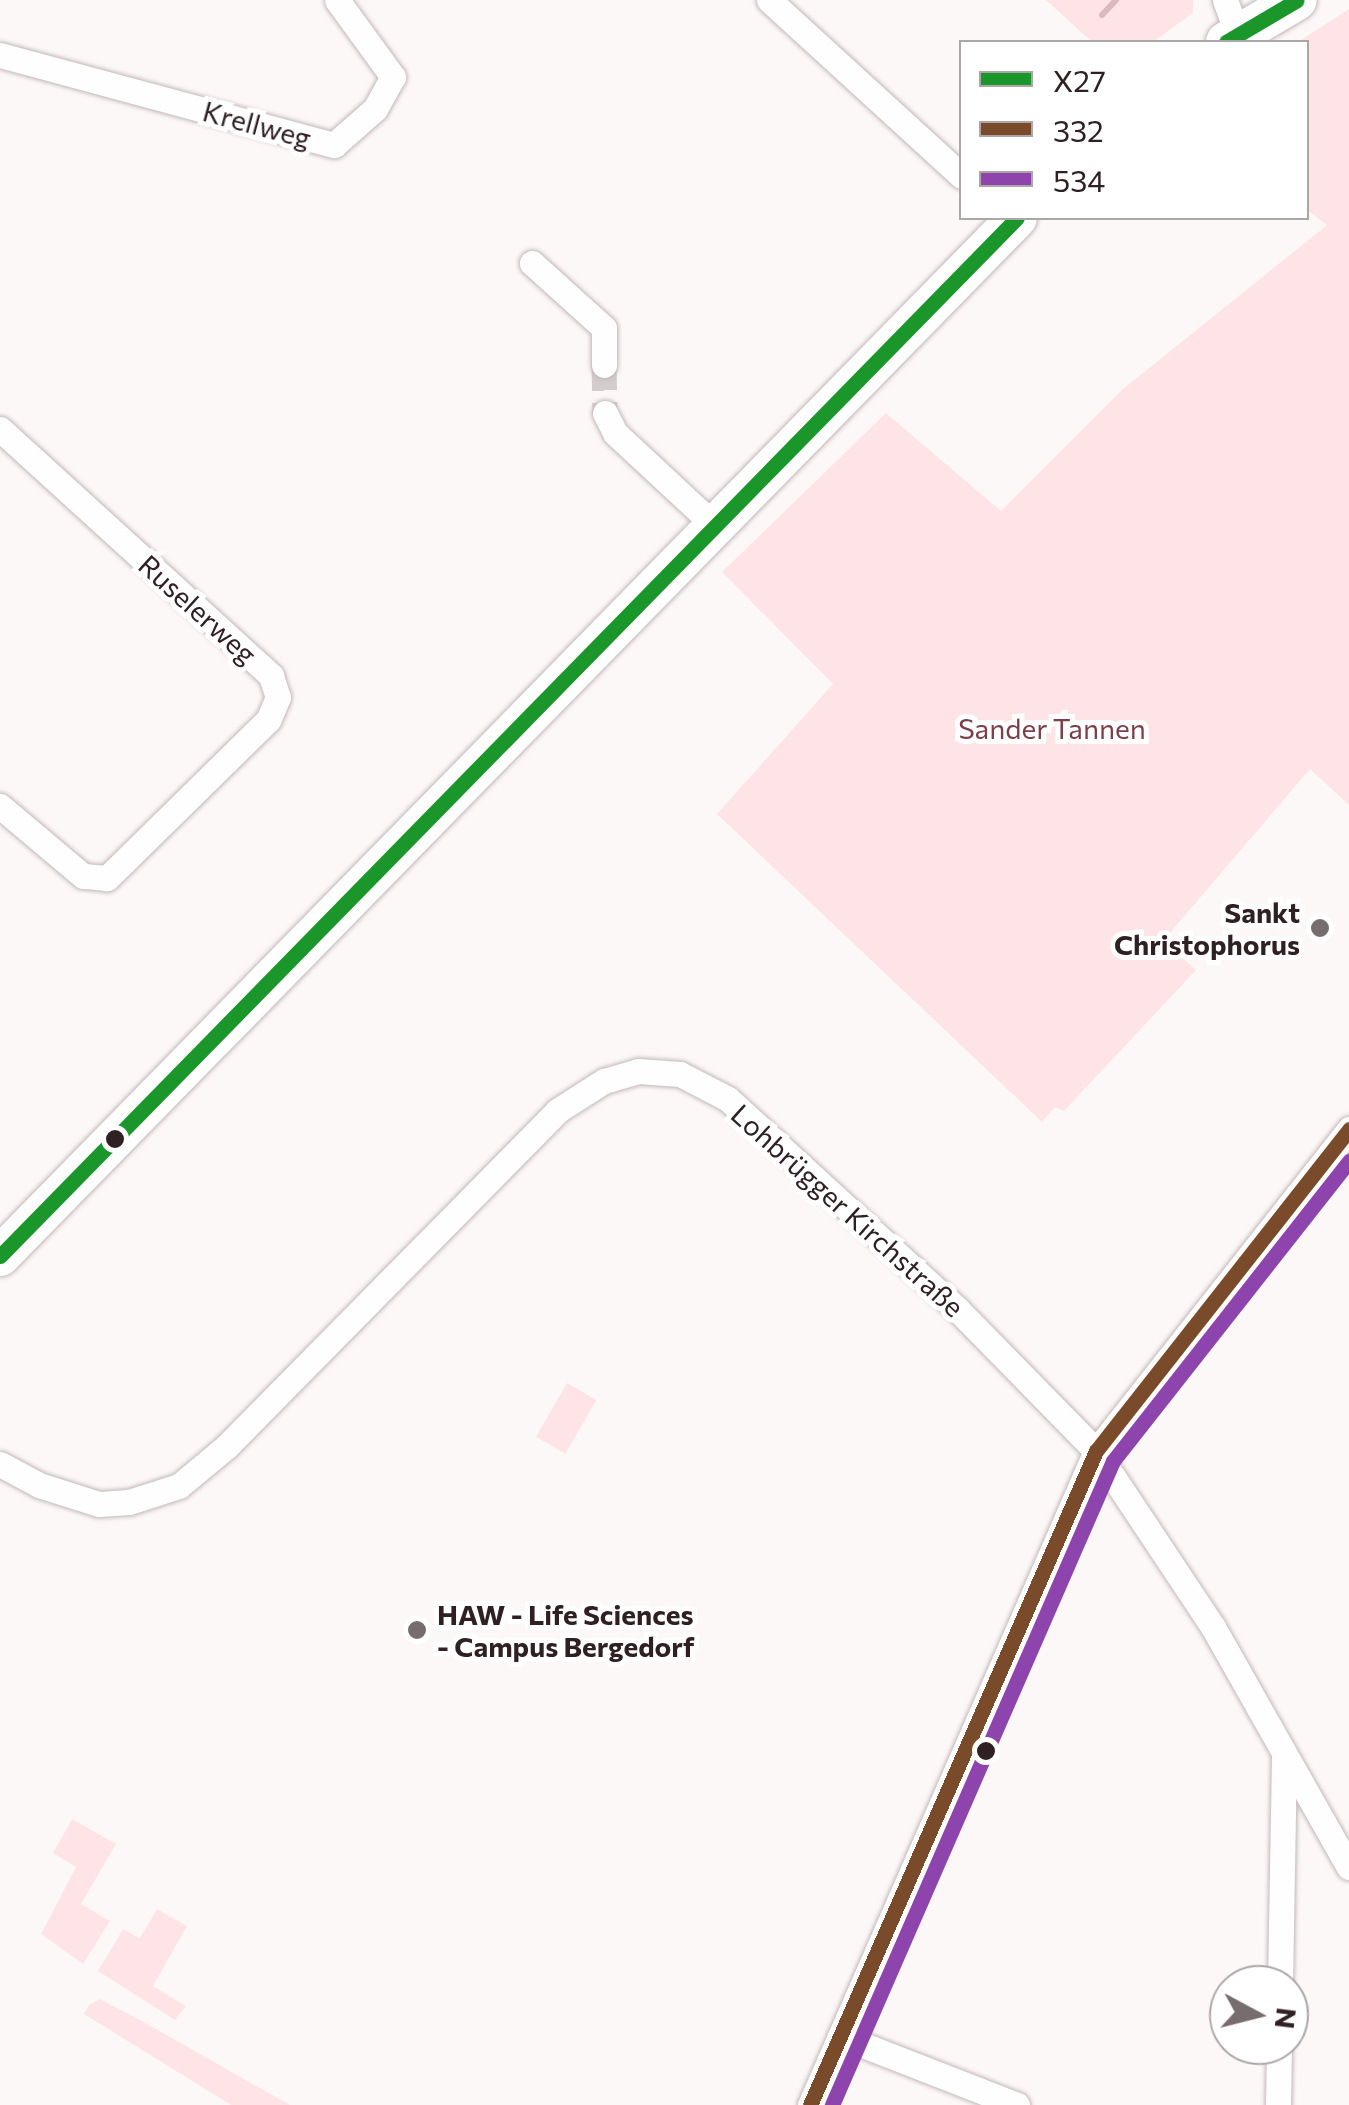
<!DOCTYPE html>
<meta charset="utf-8">
<style>
body{margin:0}
#map{position:relative;width:1349px;height:2105px;overflow:hidden;background:#fdf8f8;font-family:Commissioner,sans-serif}
div>[style]{position:absolute}
.green>*{inset:0;background:#fee4e7;transform-origin:0 0}
.stream>*{height:6px;margin:-3px;padding:0 3px;transform-origin:3px;border-radius:3px;background:#dbb9bd}
.minor-tunnel>*{height:25px;margin-top:-12.5px;transform-origin:0;background:repeating-linear-gradient(90deg,#d4cdcd 0 25px,transparent 0 37px)}
.roads{filter:drop-shadow(0 0 2px #c2b8b9) drop-shadow(0 0 2px #c2b8b9)}
.minor>*{height:25px;margin:-12.5px;padding:0 12.5px;transform-origin:12.5px;border-radius:12.5px;background:#fffefe}
.primary>*{height:40px;margin:-20px;padding:0 20px;transform-origin:20px;border-radius:20px;background:#fffefe}
.bus-1>*{height:15px;margin:-7.5px;padding:0 7.5px;transform-origin:7.5px;border-radius:7.5px;background:#1a962b}
.bus-2>*{height:15px;margin:-7.5px;padding:0 7.5px;transform-origin:7.5px;border-radius:7.5px;background:#7a4b2a}
.bus-3>*{height:15px;margin:-7.5px;padding:0 7.5px;transform-origin:7.5px;border-radius:7.5px;background:#8e44ad}
.dots>*{width:28px;height:28px;translate:-50% -50%;box-sizing:border-box;border:5px solid #fff;border-radius:50%}
span{translate:-50% -50%;white-space:nowrap;text-align:center;line-height:1.15;-webkit-text-stroke:10px #fff;paint-order:stroke}
.street-label{font-size:28px;color:#2f2023}
.park-label{font-size:28px;color:#7c3f4a}
.poi-label{font-size:28px;color:#2f2023;font-weight:700}
.right{translate:-100% -50%;text-align:right}
.left{translate:0 -50%;text-align:left}
.legend{position:absolute;left:959px;top:40px;width:350px;height:180px;box-sizing:border-box;background:#fff;border:2px solid #aca6a7;margin:0;padding:12px 18px;list-style:none;font-size:30px;color:#2f2023}
.legend li{display:flex;align-items:center;gap:20px;height:50px}
.legend b{width:50px;border:2px solid #aca6a7}
.north{position:absolute;left:1209px;top:1965px;width:100px;height:100px;box-sizing:border-box;background:#fff;border:2px solid #aca6a7;border-radius:50%;rotate:97deg;font-size:28px;font-weight:700;line-height:40px;text-align:center;color:#2f2023}
.north::after{content:'';display:block;margin:auto;width:35px;height:45px;background:#776c6e;clip-path:polygon(50% 0,100% 100%,50% 72%,0 100%)}
</style>
<div id="map">
<div class="green">
<div style="clip-path:polygon(1046px 0,1193px 0,1193px 13px,1153px 42px,1092px 42px)"></div>
<div style="clip-path:polygon(1349px 9px,1349px 805px,1310px 769px,1163px 941px,1196px 970px,1064px 1111px,1055px 1107px,1042px 1122px,717px 814px,833px 684px,722px 572px,886px 413px,1001px 511px,1123px 389px,1327px 225px,1307px 210px,1306px 42px,1298px 42px)"></div>
<div style="left:567px;top:1383px;width:34px;height:62px;rotate:30deg"></div>
<div style="clip-path:polygon(72px 1819px,116px 1844px,81px 1904px,110px 1921px,83px 1964px,41px 1934px,76px 1867px,53px 1853px)"></div>
<div style="clip-path:polygon(157px 1909px,187px 1926px,153px 1986px,186px 2006px,175px 2020px,98px 1971px,123px 1929px,140px 1938px)"></div>
<div style="clip-path:polygon(100px 1999px,142px 2021px,290px 2105px,231px 2105px,84px 2014px,89px 2005px)"></div>
</div>
<div class="stream">
<div style="left:1102px;top:15px;width:21px;rotate:-47deg"></div>
</div>
<div class="minor-tunnel">
<div style="left:604px;top:365px;width:48px;rotate:88.8deg"></div>
</div>
<div class="roads">
<div class="minor">
<div style="left:769px;top:0;width:261px;rotate:42.4deg"></div>
<div style="left:1225px;top:0;width:37px;rotate:70deg"></div>
<div style="left:0;top:55px;width:346px;rotate:15.1deg"></div>
<div style="left:334px;top:145px;width:55px;rotate:-41.3deg"></div>
<div style="left:375px;top:109px;width:37px;rotate:-61deg"></div>
<div style="left:393px;top:77px;width:95px;rotate:-126deg"></div>
<div style="left:532px;top:263px;width:97px;rotate:42.1deg"></div>
<div style="left:604px;top:328px;width:37px;rotate:90deg"></div>
<div style="left:605px;top:413px;width:22px;rotate:63deg"></div>
<div style="left:615px;top:433px;width:135px;rotate:42.9deg"></div>
<div style="left:0;top:429px;width:367px;rotate:42.3deg"></div>
<div style="left:271px;top:676px;width:22px;rotate:72deg"></div>
<div style="left:278px;top:697px;width:25px;rotate:113deg"></div>
<div style="left:268px;top:720px;width:226px;rotate:135.5deg"></div>
<div style="left:107px;top:878px;width:24px;rotate:-175deg"></div>
<div style="left:83px;top:876px;width:109px;rotate:-139.9deg"></div>
<div style="left:0;top:1464px;width:44px;rotate:28.3deg"></div>
<div style="left:39px;top:1485px;width:63px;rotate:17.6deg"></div>
<div style="left:99px;top:1504px;width:30px;rotate:-4deg"></div>
<div style="left:129px;top:1502px;width:52px;rotate:-17.7deg"></div>
<div style="left:179px;top:1486px;width:62px;rotate:-39.8deg"></div>
<div style="left:227px;top:1446px;width:470px;rotate:-45.4deg"></div>
<div style="left:557px;top:1111px;width:56px;rotate:-32.6deg"></div>
<div style="left:604px;top:1081px;width:35px;rotate:-16deg"></div>
<div style="left:638px;top:1071px;width:42px;rotate:4.1deg"></div>
<div style="left:680px;top:1074px;width:54px;rotate:27.5deg"></div>
<div style="left:728px;top:1099px;width:311px;rotate:42.5deg"></div>
<div style="left:957px;top:1309px;width:199px;rotate:45.6deg"></div>
<div style="left:1096px;top:1451px;width:211px;rotate:56.4deg"></div>
<div style="left:1213px;top:1627px;width:276px;rotate:60.5deg"></div>
<div style="left:1280px;top:1985px;width:231px;rotate:-89deg"></div>
<div style="left:840px;top:2036px;width:190px;rotate:21.3deg"></div>
<div style="left:810px;top:2105px;width:714px;rotate:-66.38deg"></div>
<div style="left:1096px;top:1451px;width:410px;rotate:-51.8deg"></div>
<div style="left:1278px;top:2105px;width:60px;rotate:-89deg"></div>
</div>
<div class="primary">
<div style="left:1226px;top:42px;width:82px;rotate:-30.6deg"></div>
<div style="left:0;top:1256px;width:1453px;rotate:-45.59deg"></div>
</div>
</div>
<div class="bus-1">
<div style="left:1226px;top:42px;width:82px;rotate:-30.6deg"></div>
<div style="left:0;top:1256px;width:1453px;rotate:-45.59deg"></div>
</div>
<div class="bus-2">
<div style="left:810px;top:2105px;width:714px;rotate:-66.38deg"></div>
<div style="left:1096px;top:1451px;width:410px;rotate:-51.8deg"></div>
</div>
<div class="bus-3">
<div style="left:832px;top:2105px;width:703px;rotate:-66.43deg"></div>
<div style="left:1113px;top:1461px;width:382px;rotate:-51.8deg"></div>
</div>
<div class="dots">
<div style="left:1320px;top:928px;background:#776c6e"></div>
<div style="left:115px;top:1139px;background:#2f2023"></div>
<div style="left:417px;top:1630px;background:#776c6e"></div>
<div style="left:986px;top:1751px;background:#2f2023"></div>
</div>
<div class="street-label">
<span style="left:257px;top:124px;rotate:15deg">Krellweg</span>
<span style="left:198px;top:609px;rotate:42deg">Ruselerweg</span>
<span style="left:848px;top:1210px;rotate:42deg">Lohbrügger Kirchstraße</span>
</div>
<div class="park-label">
<span style="left:1052px;top:728px">Sander Tannen</span>
</div>
<div class="poi-label">
<span class="right" style="left:1300px;top:928px">Sankt<br>Christophorus</span>
<span class="left" style="left:437px;top:1630px">HAW - Life Sciences<br>- Campus Bergedorf</span>
</div>
<ul class="legend">
<li><b style="height:12px;background:#1a962b"></b>X27</li>
<li><b style="height:12px;background:#7a4b2a"></b>332</li>
<li><b style="height:12px;background:#8e44ad"></b>534</li>
</ul>
<div class="north">N</div>
</div>
